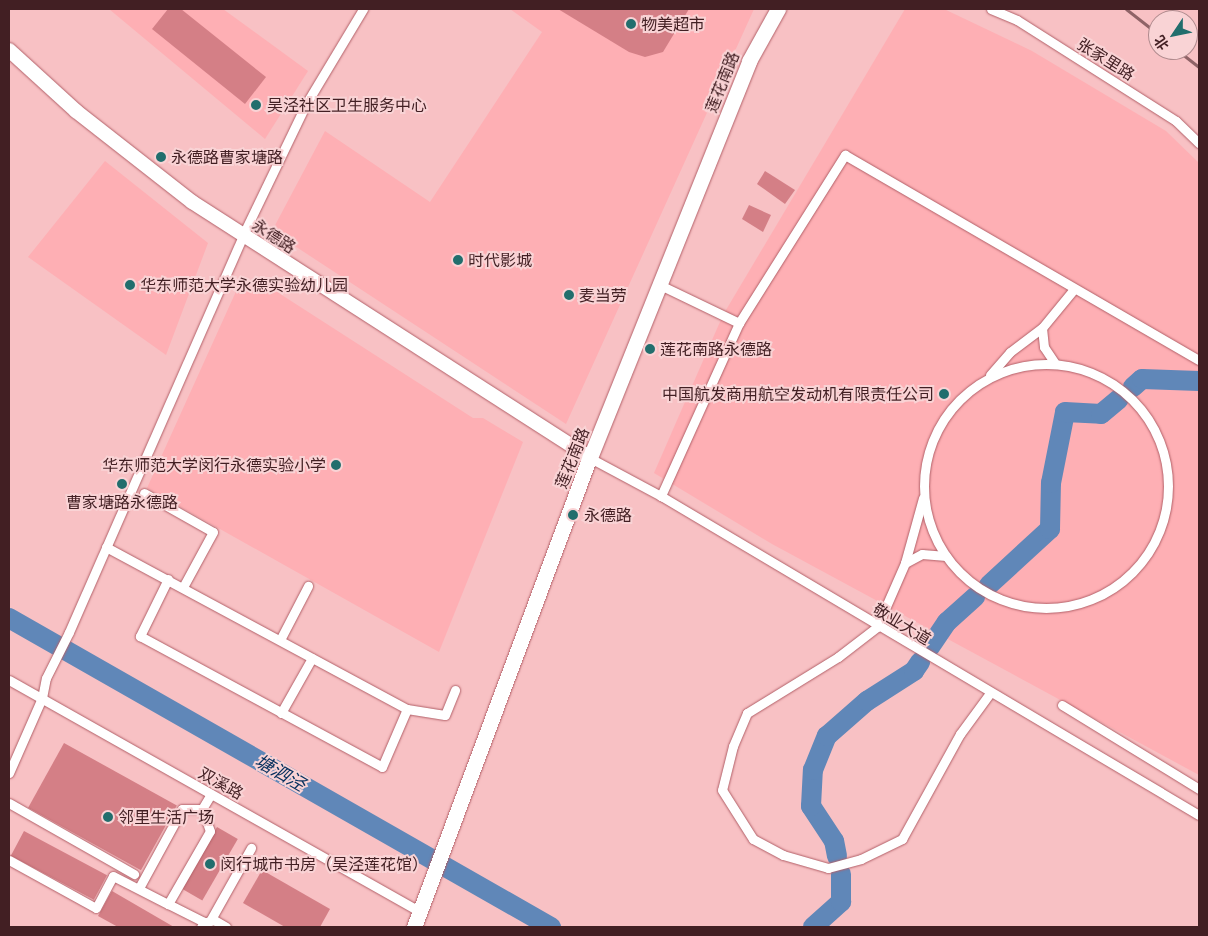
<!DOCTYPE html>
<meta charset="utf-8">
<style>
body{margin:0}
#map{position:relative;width:1208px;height:936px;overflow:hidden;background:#f8c1c4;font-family:Inter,"Noto Sans SC",sans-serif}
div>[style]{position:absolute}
.built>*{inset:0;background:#feafb4}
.river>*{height:20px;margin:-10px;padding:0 10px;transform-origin:10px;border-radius:10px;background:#6087b8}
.building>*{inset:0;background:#d47f86;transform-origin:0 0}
.roads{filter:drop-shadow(0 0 1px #b26068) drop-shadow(0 0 1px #b26068)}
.street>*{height:9px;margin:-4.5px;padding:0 4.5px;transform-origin:4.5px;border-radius:4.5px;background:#fff}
.street>.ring{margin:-4.5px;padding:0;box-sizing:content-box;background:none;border:9px solid #fff;border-radius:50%}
.secondary>*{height:14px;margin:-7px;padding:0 7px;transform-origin:7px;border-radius:7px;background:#fff}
.primary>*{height:15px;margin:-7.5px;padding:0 7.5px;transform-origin:7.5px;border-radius:7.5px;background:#fff}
.rail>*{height:3px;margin:-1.5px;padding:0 1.5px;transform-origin:1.5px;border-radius:1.5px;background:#8f6367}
.dots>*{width:14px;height:14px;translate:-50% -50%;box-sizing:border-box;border:2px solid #f9d3d5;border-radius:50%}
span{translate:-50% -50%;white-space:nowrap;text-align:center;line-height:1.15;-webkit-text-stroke:4px #f9d3d5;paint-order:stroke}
.poi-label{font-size:16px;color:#421f23}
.left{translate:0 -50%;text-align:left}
.right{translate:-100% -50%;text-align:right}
.street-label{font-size:16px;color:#421f23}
.water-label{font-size:18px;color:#06305e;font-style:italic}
.frame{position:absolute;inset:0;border:10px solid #421f23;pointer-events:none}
.north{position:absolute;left:1148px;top:10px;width:50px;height:50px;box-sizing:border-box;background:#f9d3d5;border:1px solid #b08b8e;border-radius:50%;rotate:236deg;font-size:14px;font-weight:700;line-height:20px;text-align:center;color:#421f23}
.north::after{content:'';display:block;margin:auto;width:18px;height:22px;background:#226e6d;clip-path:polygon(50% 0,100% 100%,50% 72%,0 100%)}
</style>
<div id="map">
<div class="built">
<div style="clip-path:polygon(109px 9px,223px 9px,308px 71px,265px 139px)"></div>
<div style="clip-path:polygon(510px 9px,754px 9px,566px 424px,272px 231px,325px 131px,430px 202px,542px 32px)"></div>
<div style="clip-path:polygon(905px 9px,944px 9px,1032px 51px,1166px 131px,1199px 163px,1199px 775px,772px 544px,654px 473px,723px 315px)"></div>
<div style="clip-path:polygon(105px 161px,208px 243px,166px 355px,28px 257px)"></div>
<div style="clip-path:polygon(260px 281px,473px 418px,483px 418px,523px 442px,439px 652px,147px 488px,238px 287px)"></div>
</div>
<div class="river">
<div style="left:1133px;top:387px;width:12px;rotate:-42deg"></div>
<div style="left:1142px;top:379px;width:57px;rotate:2deg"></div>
<div style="left:989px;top:585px;width:83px;rotate:-42.6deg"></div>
<div style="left:1050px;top:529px;width:46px;rotate:-88.8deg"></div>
<div style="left:1051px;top:483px;width:72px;rotate:-78.8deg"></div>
<div style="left:1065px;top:412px;width:36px;rotate:3deg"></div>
<div style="left:1101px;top:414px;width:23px;rotate:-40deg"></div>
<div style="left:9px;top:618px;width:624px;rotate:29.69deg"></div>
<div style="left:930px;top:647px;width:30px;rotate:-56deg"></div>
<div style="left:947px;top:622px;width:38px;rotate:-42deg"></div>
<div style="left:837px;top:856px;width:15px;rotate:-101deg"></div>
<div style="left:834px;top:841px;width:42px;rotate:-123.3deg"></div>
<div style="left:811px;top:806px;width:36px;rotate:-87deg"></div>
<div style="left:813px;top:770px;width:37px;rotate:-68deg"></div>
<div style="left:827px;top:736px;width:53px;rotate:-41.2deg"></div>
<div style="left:867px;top:701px;width:56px;rotate:-32.6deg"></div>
<div style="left:914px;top:671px;width:11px;rotate:-56deg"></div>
<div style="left:813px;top:927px;width:38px;rotate:-42deg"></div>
<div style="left:841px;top:902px;width:28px;rotate:-90deg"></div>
</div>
<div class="building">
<div style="clip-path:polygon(168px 9px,181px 9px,266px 77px,245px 104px,152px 29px)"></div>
<div style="clip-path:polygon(558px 9px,689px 9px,663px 52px,645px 57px,629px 52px)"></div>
<div style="clip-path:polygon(765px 171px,795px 190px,785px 204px,757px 184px)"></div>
<div style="clip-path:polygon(749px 205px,771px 215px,763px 232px,742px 219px)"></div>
<div style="left:64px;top:743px;width:129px;height:74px;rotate:29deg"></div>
<div style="left:217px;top:827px;width:24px;height:71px;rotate:30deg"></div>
<div style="left:24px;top:831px;width:94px;height:28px;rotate:28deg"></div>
<div style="clip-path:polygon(262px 870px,330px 909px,320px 927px,285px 927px,243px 903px)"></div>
<div style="clip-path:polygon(112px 891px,174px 927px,118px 927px,98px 916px)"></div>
</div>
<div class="roads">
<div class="street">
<div style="left:991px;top:9px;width:28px;rotate:23deg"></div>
<div style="left:1017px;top:20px;width:188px;rotate:32.4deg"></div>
<div style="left:1176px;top:121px;width:32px;rotate:44deg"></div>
<div style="left:660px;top:285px;width:88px;rotate:25.7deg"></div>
<div style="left:739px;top:323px;width:190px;rotate:114.3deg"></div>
<div style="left:739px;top:323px;width:199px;rotate:-57.8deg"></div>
<div style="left:845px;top:155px;width:409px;rotate:30.1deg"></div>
<div style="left:1042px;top:328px;width:19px;rotate:84deg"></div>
<div style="left:1044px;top:347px;width:18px;rotate:56deg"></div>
<div class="ring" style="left:924px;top:364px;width:235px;height:235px"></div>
<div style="left:990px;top:375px;width:30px;rotate:-49deg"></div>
<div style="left:1010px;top:352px;width:40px;rotate:-37deg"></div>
<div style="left:1042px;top:328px;width:50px;rotate:-50.6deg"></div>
<div style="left:590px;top:458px;width:81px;rotate:28.2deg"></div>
<div style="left:661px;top:496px;width:625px;rotate:30.67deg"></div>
<div style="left:144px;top:493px;width:79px;rotate:29.5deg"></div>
<div style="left:213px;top:532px;width:63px;rotate:118.6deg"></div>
<div style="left:923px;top:498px;width:67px;rotate:105.5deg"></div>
<div style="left:905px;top:563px;width:70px;rotate:113.6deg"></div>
<div style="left:877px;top:627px;width:49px;rotate:142.4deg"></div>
<div style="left:838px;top:657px;width:107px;rotate:148.4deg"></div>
<div style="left:747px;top:713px;width:36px;rotate:113deg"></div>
<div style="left:733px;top:746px;width:45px;rotate:104deg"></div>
<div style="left:722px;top:790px;width:58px;rotate:57.7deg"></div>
<div style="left:753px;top:839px;width:34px;rotate:28deg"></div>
<div style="left:783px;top:855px;width:47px;rotate:16.1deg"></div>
<div style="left:828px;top:868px;width:34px;rotate:-15deg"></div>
<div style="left:861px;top:859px;width:46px;rotate:-26deg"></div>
<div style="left:902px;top:839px;width:120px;rotate:-61.1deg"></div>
<div style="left:960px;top:734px;width:51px;rotate:-53.8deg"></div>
<div style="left:106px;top:547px;width:342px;rotate:28.3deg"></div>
<div style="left:407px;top:709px;width:38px;rotate:9deg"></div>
<div style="left:445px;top:715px;width:27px;rotate:-68deg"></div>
<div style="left:905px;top:563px;width:19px;rotate:-28deg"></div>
<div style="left:922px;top:554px;width:24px;rotate:5deg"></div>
<div style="left:168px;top:579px;width:64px;rotate:116.2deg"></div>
<div style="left:140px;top:636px;width:275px;rotate:28.4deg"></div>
<div style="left:382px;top:767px;width:63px;rotate:-66.7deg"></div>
<div style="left:280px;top:640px;width:61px;rotate:-62.6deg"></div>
<div style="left:9px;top:680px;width:472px;rotate:29.4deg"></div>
<div style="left:1062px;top:705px;width:161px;rotate:31.5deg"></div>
<div style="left:281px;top:713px;width:63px;rotate:-60.6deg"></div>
<div style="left:9px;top:773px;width:82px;rotate:-66.3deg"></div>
<div style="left:42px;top:698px;width:20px;rotate:-79deg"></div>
<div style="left:46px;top:678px;width:51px;rotate:-63.4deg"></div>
<div style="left:69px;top:632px;width:431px;rotate:-66.3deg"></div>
<div style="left:242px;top:237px;width:148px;rotate:-64.3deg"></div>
<div style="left:306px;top:104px;width:111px;rotate:-59deg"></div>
<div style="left:9px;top:803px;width:144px;rotate:29.6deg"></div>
<div style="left:9px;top:860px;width:99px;rotate:28.9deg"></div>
<div style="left:96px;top:908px;width:36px;rotate:-62deg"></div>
<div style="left:113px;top:876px;width:62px;rotate:27deg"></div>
<div style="left:139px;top:888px;width:90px;rotate:-61.4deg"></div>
<div style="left:182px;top:809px;width:20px"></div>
<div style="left:210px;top:921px;width:84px;rotate:-60.7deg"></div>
<div style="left:206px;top:922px;width:8px;rotate:-14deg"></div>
<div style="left:214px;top:920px;width:14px;rotate:30deg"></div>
<div style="left:201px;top:927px;width:6px;rotate:-59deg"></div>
<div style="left:204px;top:922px;width:40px;rotate:-153.4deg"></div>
<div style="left:168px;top:904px;width:84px;rotate:-60.1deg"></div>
<div style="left:210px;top:831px;width:23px;rotate:-110deg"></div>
<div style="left:202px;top:809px;width:17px;rotate:-59deg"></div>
</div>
<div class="secondary">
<div style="left:9px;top:50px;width:91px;rotate:42.3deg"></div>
<div style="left:76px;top:111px;width:147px;rotate:38.1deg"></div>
<div style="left:192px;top:202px;width:473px;rotate:32.7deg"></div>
</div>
<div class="primary">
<div style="left:414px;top:927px;width:499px;rotate:-69.5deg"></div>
<div style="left:589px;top:460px;width:430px;rotate:-68.1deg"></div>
<div style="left:749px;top:61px;width:60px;rotate:-60.9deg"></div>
</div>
</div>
<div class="rail">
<div style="left:1126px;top:9px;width:41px;rotate:38deg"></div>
<div style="left:1177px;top:50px;width:28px;rotate:38deg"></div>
</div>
<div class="dots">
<div style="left:631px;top:24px;background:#226e6d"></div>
<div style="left:256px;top:105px;background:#226e6d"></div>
<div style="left:161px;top:157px;background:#226e6d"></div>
<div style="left:458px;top:260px;background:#226e6d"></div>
<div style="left:130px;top:285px;background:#226e6d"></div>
<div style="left:569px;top:295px;background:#226e6d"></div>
<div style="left:650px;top:349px;background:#226e6d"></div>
<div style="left:944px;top:394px;background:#226e6d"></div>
<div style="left:336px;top:465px;background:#226e6d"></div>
<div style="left:122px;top:484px;background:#226e6d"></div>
<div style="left:573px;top:515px;background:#226e6d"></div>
<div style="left:108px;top:817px;background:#226e6d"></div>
<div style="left:210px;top:864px;background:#226e6d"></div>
</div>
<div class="poi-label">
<span class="left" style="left:641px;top:24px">物美超市</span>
<span class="left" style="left:267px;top:105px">吴泾社区卫生服务中心</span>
<span class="left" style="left:171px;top:157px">永德路曹家塘路</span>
<span class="left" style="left:468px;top:260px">时代影城</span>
<span class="left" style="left:140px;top:285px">华东师范大学永德实验幼儿园</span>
<span class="left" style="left:579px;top:295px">麦当劳</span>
<span class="left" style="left:660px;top:349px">莲花南路永德路</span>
<span class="right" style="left:934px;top:394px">中国航发商用航空发动机有限责任公司</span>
<span class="right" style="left:326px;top:465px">华东师范大学闵行永德实验小学</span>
<span style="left:122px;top:502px">曹家塘路永德路</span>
<span class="left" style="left:584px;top:515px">永德路</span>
<span class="left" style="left:118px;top:817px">邻里生活广场</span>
<span class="left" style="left:220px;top:864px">闵行城市书房（吴泾莲花馆）</span>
</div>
<div class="street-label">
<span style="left:1106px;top:59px;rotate:32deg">张家里路</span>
<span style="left:722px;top:82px;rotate:-68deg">莲花南路</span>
<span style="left:274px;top:236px;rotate:33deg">永德路</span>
<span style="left:572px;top:458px;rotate:-68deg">莲花南路</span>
<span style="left:902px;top:624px;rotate:31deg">敬业大道</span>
<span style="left:221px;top:783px;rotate:29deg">双溪路</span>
</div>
<div class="water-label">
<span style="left:280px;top:773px;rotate:30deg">塘泗泾</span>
</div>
<div class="frame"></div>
<div class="north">北</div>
</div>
